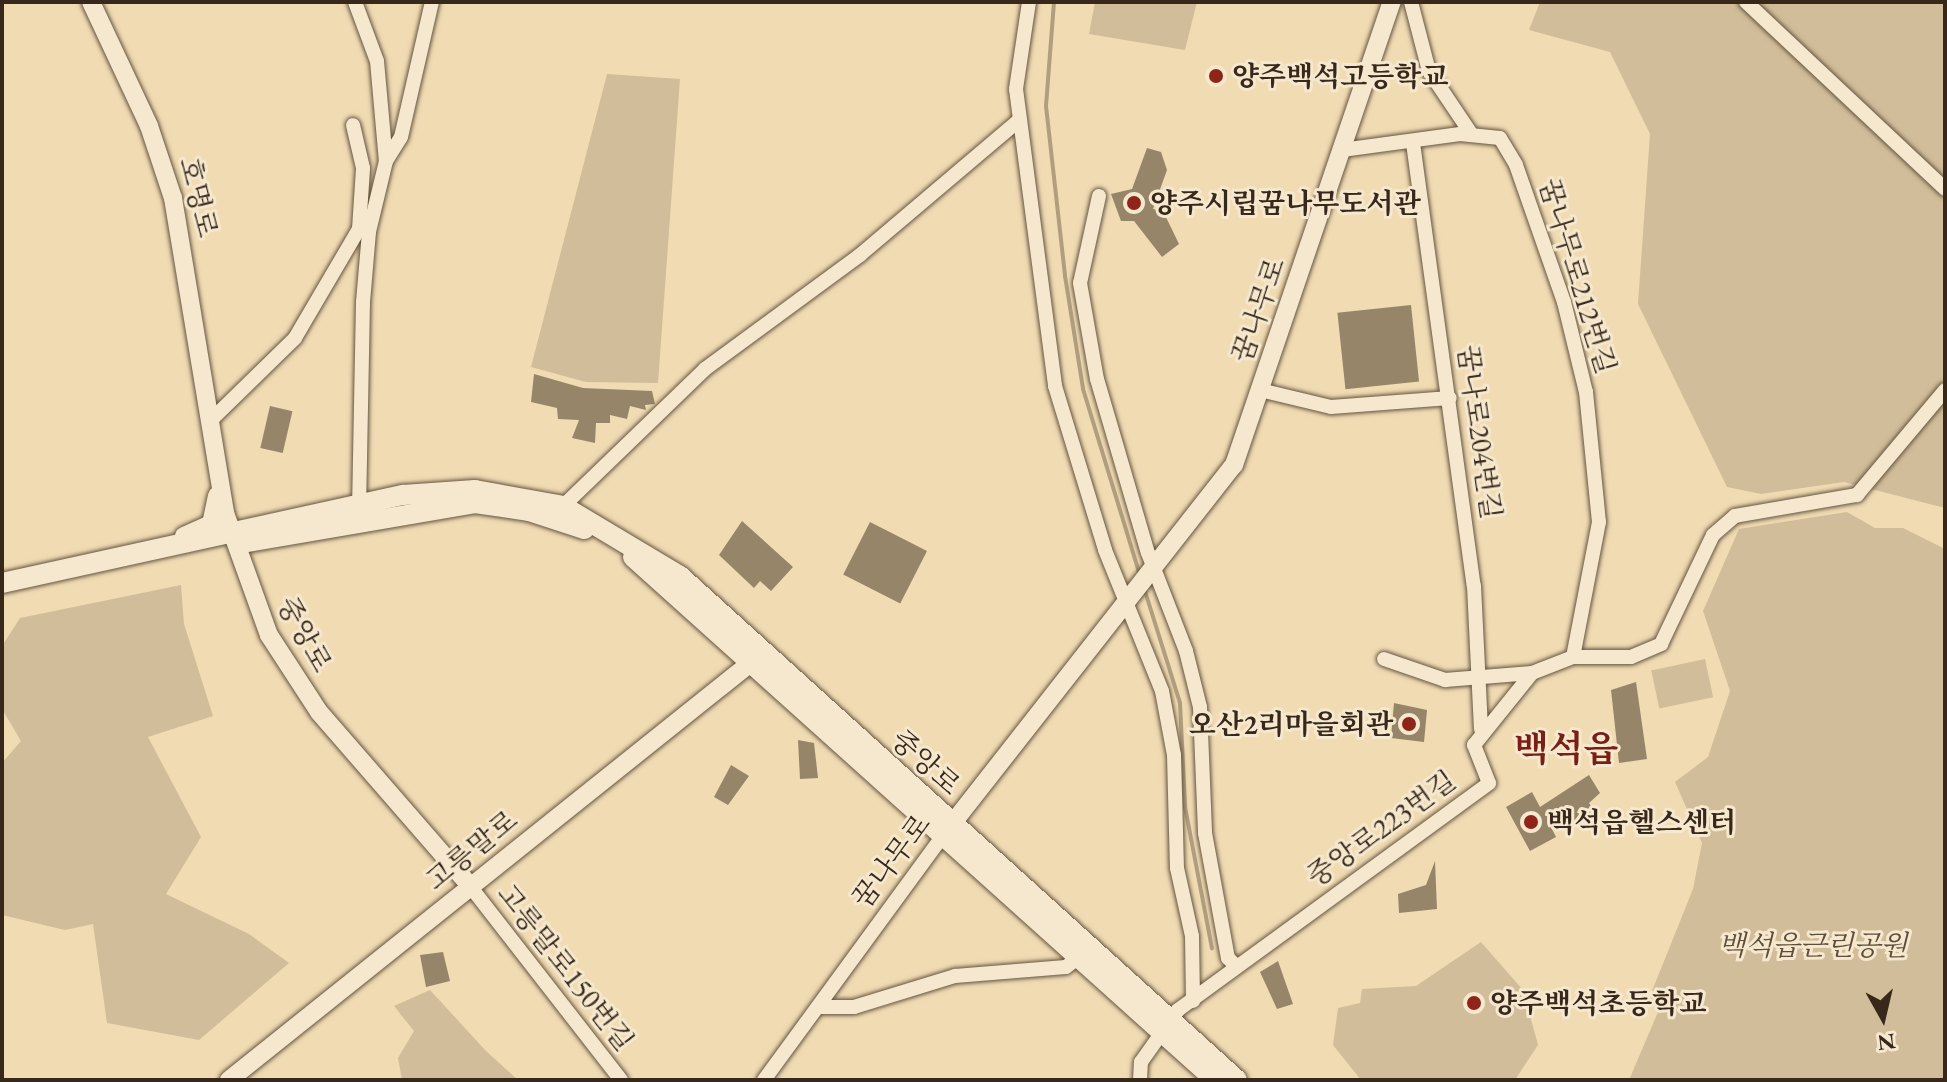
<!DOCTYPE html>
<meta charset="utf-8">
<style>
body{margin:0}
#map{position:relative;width:1947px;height:1082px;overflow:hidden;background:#f0dbb3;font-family:"EB Garamond","Noto Serif KR",serif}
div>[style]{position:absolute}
.green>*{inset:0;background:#d1bd99;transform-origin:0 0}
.stream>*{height:4px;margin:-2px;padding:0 2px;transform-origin:2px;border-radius:2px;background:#b19e7f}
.building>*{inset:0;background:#97856a;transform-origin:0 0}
.roads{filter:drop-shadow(0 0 2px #655541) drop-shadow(0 0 2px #655541)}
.minor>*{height:14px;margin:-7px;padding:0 7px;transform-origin:7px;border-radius:7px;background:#f5e8ce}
.tertiary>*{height:18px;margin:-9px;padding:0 9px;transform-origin:9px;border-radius:9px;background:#f5e8ce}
.secondary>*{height:20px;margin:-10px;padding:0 10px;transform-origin:10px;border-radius:10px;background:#f5e8ce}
.dots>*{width:22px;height:22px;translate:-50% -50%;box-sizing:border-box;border:4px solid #f5e8ce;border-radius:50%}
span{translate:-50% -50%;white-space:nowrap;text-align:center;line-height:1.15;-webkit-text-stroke:6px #f5e8ce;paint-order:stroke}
.poi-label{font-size:28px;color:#37281b;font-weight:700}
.left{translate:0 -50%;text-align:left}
.right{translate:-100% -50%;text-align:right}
.street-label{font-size:28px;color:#37281b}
.park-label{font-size:28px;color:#5e4d3a;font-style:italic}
.district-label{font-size:36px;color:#7a1f14;font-weight:700}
.frame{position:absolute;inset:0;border:4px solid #37281b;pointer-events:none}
.north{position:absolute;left:1843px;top:978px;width:80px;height:80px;-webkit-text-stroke:6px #f5e8ce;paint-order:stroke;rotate:172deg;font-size:22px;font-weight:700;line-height:32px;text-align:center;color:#37281b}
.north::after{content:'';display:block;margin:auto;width:28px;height:36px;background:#37281b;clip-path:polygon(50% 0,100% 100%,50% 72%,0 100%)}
</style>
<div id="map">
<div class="green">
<div style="clip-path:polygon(1095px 2px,1197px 2px,1185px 50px,1089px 34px)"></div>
<div style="clip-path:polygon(1540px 2px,1945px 2px,1945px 508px,1844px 482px,1761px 494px,1727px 487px,1638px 304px,1650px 134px,1610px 52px,1529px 30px)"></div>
<div style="clip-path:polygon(607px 74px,680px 79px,658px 383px,586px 382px,531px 367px)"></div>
<div style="clip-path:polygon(1847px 512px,1875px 528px,1903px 528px,1945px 549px,1945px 1080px,1629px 1080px,1658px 1012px,1650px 996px,1693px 889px,1702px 843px,1675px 782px,1708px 757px,1730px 691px,1703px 611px,1739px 529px)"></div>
<div style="clip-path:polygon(181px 585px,184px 624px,213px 716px,148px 737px,201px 837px,166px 894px,249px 934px,289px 963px,199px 1040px,107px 1023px,93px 924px,65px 930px,2px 915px,2px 763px,21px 741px,2px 709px,2px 646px,20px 618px)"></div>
<div style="left:1705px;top:659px;width:39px;height:55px;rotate:78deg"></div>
<div style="clip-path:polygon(1481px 942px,1523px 990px,1538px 1045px,1515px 1080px,1361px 1080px,1333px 1045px,1338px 1008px,1360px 1003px,1362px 989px,1416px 986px)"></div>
<div style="clip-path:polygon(430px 990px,486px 1051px,518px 1080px,402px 1080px,398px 1058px,414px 1031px,394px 1006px)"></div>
</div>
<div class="stream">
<div style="left:1054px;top:2px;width:104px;rotate:94.4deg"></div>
<div style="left:1046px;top:106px;width:171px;rotate:83.6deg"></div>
<div style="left:1065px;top:276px;width:114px;rotate:80.9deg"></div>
<div style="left:1083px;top:389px;width:195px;rotate:73deg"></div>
<div style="left:1144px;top:588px;width:121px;rotate:72.6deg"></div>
<div style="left:1180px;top:703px;width:104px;rotate:87.2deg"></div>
<div style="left:1185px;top:807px;width:144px;rotate:79.2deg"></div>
</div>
<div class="building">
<div style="clip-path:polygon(1147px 148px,1161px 152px,1167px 170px,1153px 209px,1163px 211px,1179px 244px,1162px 257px,1134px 221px,1121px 221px,1111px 194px,1132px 189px)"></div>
<div style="left:1411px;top:305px;width:77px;height:74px;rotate:84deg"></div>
<div style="clip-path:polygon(534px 374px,583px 388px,652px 391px,655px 404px,645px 405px,646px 410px,630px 406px,627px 419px,610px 415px,610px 423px,596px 423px,595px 443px,572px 438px,579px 420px,558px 419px,557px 408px,531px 402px)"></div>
<div style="left:270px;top:406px;width:23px;height:43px;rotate:13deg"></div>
<div style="clip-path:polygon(742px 521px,793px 567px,771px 591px,760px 581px,754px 588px,719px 555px)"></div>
<div style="left:870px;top:522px;width:64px;height:59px;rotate:27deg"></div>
<div style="clip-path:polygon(1636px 682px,1647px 759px,1619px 763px,1611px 690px)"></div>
<div style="clip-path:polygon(1394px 703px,1427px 710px,1424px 742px,1391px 738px)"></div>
<div style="clip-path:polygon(798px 740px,814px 743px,818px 778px,800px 779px)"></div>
<div style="clip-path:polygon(731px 765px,749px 776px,728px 805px,714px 797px)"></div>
<div style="clip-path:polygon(1589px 775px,1600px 793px,1589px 803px,1595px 812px,1575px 825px,1569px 817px,1552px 829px,1556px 837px,1530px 851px,1506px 807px,1532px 792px,1540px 807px)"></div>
<div style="clip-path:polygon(1435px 861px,1437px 909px,1399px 913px,1398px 894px,1426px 885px)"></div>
<div style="clip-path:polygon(443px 952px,450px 981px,426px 987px,420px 955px)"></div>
<div style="clip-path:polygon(1278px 961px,1293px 1004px,1277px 1009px,1260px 972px)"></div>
</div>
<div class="roads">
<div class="minor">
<div style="left:355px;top:2px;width:63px;rotate:69.6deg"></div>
<div style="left:377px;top:61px;width:100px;rotate:84.9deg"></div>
<div style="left:386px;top:161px;width:73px;rotate:103.5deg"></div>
<div style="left:369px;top:232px;width:70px;rotate:94.9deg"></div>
<div style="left:363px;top:302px;width:210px;rotate:91.1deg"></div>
<div style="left:1029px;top:2px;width:88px;rotate:98.5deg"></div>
<div style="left:1016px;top:89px;width:300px;rotate:82.5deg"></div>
<div style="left:1055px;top:386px;width:171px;rotate:73deg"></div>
<div style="left:1105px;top:550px;width:152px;rotate:68deg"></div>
<div style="left:1162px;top:691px;width:65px;rotate:79.4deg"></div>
<div style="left:1174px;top:755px;width:113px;rotate:88.5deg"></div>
<div style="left:1177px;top:868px;width:70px;rotate:77.6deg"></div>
<div style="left:1192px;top:936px;width:65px;rotate:89.1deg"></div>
<div style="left:1411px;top:2px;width:71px;rotate:75.4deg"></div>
<div style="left:1429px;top:71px;width:77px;rotate:56.1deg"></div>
<div style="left:1746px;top:2px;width:273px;rotate:43.2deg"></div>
<div style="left:1413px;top:143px;width:447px;rotate:82.2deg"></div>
<div style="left:1474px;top:586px;width:143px;rotate:87.2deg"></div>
<div style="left:1342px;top:150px;width:119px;rotate:-7.7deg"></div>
<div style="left:1460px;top:134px;width:40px;rotate:5.7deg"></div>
<div style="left:1500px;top:138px;width:31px;rotate:59deg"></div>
<div style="left:1516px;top:165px;width:145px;rotate:70.7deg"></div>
<div style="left:1564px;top:302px;width:93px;rotate:76.3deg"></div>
<div style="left:1586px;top:392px;width:131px;rotate:84.3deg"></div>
<div style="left:1599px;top:522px;width:137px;rotate:100.9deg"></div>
<div style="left:386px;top:161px;width:28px;rotate:-58deg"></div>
<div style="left:401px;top:137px;width:139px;rotate:-77.1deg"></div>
<div style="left:1099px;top:196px;width:89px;rotate:102.3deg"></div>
<div style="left:1080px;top:283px;width:97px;rotate:80deg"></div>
<div style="left:1097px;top:379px;width:181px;rotate:73.7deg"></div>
<div style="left:1148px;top:553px;width:105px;rotate:68.8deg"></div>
<div style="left:1186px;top:651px;width:58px;rotate:76deg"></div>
<div style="left:1200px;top:707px;width:126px;rotate:87.7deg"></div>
<div style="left:1205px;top:833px;width:127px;rotate:79.6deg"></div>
<div style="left:1228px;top:958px;width:11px;rotate:45deg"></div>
<div style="left:1260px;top:390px;width:73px;rotate:13.5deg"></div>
<div style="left:1331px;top:407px;width:119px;rotate:-4.3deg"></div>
<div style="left:211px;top:420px;width:117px;rotate:-44.3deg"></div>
<div style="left:295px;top:338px;width:126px;rotate:-59.6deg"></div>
<div style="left:359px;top:229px;width:61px;rotate:-86.2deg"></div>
<div style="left:363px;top:168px;width:44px;rotate:-103.1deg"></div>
<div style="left:558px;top:511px;width:204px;rotate:-44deg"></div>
<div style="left:705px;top:369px;width:192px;rotate:-36.3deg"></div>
<div style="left:860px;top:255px;width:209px;rotate:-40.3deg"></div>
<div style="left:1384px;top:659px;width:65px;rotate:19deg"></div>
<div style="left:1445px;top:680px;width:87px;rotate:-4.6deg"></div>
<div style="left:470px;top:886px;width:246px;rotate:52.1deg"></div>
<div style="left:819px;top:1007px;width:35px"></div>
<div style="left:854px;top:1007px;width:106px;rotate:-17.1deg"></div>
<div style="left:955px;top:976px;width:111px;rotate:-4.6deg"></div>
<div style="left:1066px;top:967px;width:11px;rotate:-38deg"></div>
<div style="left:764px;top:1080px;width:300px;rotate:-53.8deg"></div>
<div style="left:1140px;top:1080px;width:18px;rotate:-87deg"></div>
<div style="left:1141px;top:1062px;width:64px;rotate:-54.6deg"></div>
<div style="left:1178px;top:1010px;width:385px;rotate:-36.1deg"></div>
<div style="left:1489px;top:783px;width:41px;rotate:-111.5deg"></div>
<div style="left:1474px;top:745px;width:92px;rotate:-51.1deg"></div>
<div style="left:1532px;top:673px;width:44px;rotate:-21.3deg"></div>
<div style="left:1573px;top:657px;width:58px"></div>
<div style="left:1631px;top:657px;width:33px;rotate:-23deg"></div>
<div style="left:1661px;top:644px;width:121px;rotate:-64.5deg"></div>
<div style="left:1713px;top:535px;width:29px;rotate:-41deg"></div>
<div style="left:1735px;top:516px;width:124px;rotate:-9.8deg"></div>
<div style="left:1857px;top:495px;width:137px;rotate:-50deg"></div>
</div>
<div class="tertiary">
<div style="left:91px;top:2px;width:137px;rotate:64.9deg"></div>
<div style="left:149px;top:126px;width:76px;rotate:71.6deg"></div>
<div style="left:173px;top:198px;width:319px;rotate:80.6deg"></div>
<div style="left:225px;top:513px;width:130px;rotate:70.2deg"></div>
<div style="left:269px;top:635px;width:92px;rotate:57deg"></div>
<div style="left:319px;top:712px;width:230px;rotate:49deg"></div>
<div style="left:184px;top:536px;width:30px;rotate:-24deg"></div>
<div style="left:211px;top:524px;width:29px;rotate:-78deg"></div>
<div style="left:945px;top:833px;width:468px;rotate:-51.9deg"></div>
<div style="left:1234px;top:465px;width:489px;rotate:-71.2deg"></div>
<div style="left:229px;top:1080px;width:665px;rotate:-38.65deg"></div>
</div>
<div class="secondary">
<div style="left:248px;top:542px;width:230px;rotate:-9.7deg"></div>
<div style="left:475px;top:503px;width:55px;rotate:8.4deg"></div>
<div style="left:529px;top:511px;width:58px;rotate:18.1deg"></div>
<div style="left:633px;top:557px;width:782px;rotate:41.94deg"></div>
<div style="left:2px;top:583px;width:411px;rotate:-12.4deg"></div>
<div style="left:403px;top:495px;width:72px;rotate:-4deg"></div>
<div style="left:475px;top:490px;width:89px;rotate:10.3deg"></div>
<div style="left:563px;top:506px;width:136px;rotate:30.9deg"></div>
<div style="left:680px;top:576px;width:751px;rotate:42.14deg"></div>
</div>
</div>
<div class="dots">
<div style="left:1216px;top:76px;background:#8f2418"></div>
<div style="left:1134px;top:203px;background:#8f2418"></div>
<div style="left:1409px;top:724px;background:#8f2418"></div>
<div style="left:1531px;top:822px;background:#8f2418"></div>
<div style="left:1474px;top:1003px;background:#8f2418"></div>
</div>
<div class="poi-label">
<span class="left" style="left:1232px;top:76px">양주백석고등학교</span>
<span class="left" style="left:1150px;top:203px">양주시립꿈나무도서관</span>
<span class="right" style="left:1393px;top:724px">오산2리마을회관</span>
<span class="left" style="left:1547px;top:822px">백석읍헬스센터</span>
<span class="left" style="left:1490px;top:1003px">양주백석초등학교</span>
</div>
<div class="street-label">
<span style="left:199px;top:197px;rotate:76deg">호명로</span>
<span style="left:1578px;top:276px;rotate:73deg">꿈나무로212번길</span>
<span style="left:1258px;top:310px;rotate:-71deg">꿈나무로</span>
<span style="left:1480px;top:432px;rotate:82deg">꿈나로204번길</span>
<span style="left:305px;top:634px;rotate:61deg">중앙로</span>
<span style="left:926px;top:762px;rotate:42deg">중앙로</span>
<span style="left:1381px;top:828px;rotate:-36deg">중앙로223번길</span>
<span style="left:471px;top:850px;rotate:-39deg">고릉말로</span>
<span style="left:891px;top:861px;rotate:-53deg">꿈나무로</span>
<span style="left:566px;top:967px;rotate:52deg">고릉말로150번길</span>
</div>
<div class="park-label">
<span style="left:1813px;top:945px">백석읍근린공원</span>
</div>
<div class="district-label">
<span style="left:1566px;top:749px">백석읍</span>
</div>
<div class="frame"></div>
<div class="north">N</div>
</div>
